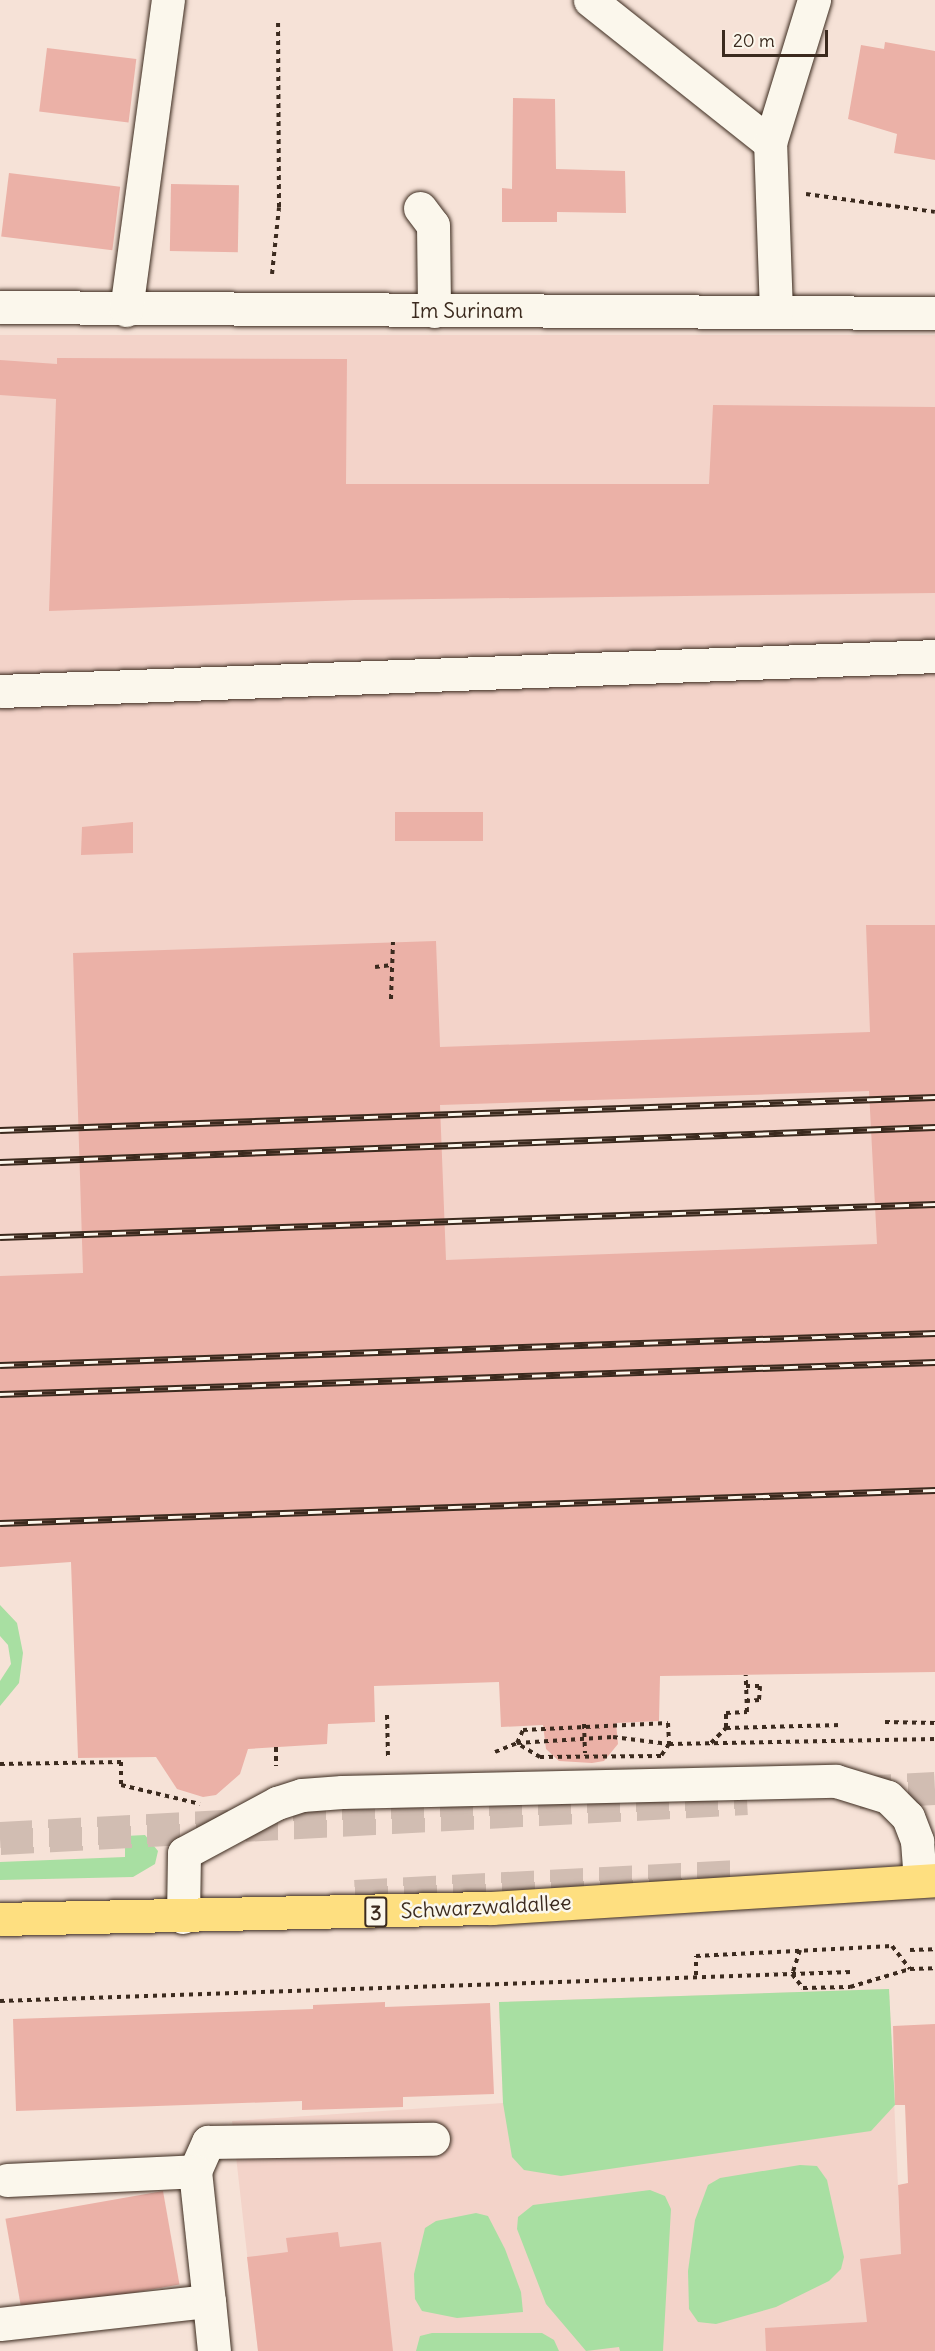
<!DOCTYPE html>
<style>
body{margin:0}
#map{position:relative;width:935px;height:2351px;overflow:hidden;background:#f6e2d7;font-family:Delius,sans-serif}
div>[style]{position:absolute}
.built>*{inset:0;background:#f3d3c9;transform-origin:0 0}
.green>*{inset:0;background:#a8dfa2}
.building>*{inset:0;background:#ebb1a7;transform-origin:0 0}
.highway-tunnel>*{height:33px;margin-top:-16.5px;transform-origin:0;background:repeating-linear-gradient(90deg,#d1bdb2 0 33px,transparent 0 49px)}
.path>*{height:4px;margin-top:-2px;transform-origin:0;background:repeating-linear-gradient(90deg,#3b2a1e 0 4.5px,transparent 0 9px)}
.roads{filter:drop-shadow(0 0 2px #3b2a1e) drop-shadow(0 0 2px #3b2a1e)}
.minor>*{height:33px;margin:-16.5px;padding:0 16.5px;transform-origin:16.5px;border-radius:16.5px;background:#fbf7ec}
.major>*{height:33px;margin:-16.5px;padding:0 16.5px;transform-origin:16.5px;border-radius:16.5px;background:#fedf80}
.rail>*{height:7px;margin-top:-3.5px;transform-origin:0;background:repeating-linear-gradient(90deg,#fbf7ec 0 14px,#3b2a1e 0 28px);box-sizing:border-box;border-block:2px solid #3b2a1e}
span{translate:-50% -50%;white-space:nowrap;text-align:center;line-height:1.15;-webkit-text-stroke:5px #fbf7ec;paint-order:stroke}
.shield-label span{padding:2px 4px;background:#fbf7ec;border:2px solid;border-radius:4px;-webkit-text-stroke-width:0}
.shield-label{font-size:20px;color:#3b2a1e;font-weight:700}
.street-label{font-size:21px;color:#3b2a1e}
.scale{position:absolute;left:722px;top:30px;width:106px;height:27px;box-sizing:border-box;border:3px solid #3b2a1e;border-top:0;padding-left:8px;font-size:18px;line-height:21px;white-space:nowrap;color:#3b2a1e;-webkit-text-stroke:4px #fbf7ec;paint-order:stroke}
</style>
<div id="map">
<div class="built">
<div style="left:0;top:335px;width:935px;height:1199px"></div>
<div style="clip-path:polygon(889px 1989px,899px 2209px,935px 2351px,258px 2351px,232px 2121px,503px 2103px,499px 2002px)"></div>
</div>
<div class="green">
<div style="clip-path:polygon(0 1605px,17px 1623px,23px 1653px,19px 1683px,0 1706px,0 1681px,11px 1664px,8px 1645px,0 1636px)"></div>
<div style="clip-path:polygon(145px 1835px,158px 1851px,155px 1864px,133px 1877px,0 1880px,0 1862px,125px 1857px,125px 1836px)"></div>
<div style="clip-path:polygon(889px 1989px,895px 2105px,871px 2131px,561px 2176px,524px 2170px,512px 2157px,503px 2103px,499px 2002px)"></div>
<div style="clip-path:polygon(800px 2165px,817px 2166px,827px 2180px,844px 2257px,841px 2269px,829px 2281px,776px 2307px,716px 2324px,698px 2322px,689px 2309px,688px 2271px,695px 2220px,708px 2185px,720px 2178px)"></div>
<div style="clip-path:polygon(650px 2190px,665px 2196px,671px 2209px,663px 2351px,620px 2351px,619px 2347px,586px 2351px,546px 2304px,517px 2229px,518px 2217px,533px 2205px)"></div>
<div style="clip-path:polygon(476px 2213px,488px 2216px,505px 2249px,521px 2292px,523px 2312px,457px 2318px,422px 2311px,415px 2299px,414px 2274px,425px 2228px,436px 2221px)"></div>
<div style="clip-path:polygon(432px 2333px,542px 2333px,554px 2340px,559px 2351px,416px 2351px,420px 2336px)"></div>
</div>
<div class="building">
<div style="clip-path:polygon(885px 42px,935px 51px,935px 160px,894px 153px,897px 134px,848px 119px,861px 45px,884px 49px)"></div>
<div style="left:47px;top:48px;width:90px;height:64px;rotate:7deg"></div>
<div style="clip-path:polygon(513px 98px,555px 99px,556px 169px,625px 171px,626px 213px,557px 212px,557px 222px,502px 222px,502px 188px,512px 189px)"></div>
<div style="left:9px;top:173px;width:112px;height:64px;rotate:7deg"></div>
<div style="left:171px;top:184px;width:68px;height:67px;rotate:1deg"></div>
<div style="clip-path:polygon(57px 358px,347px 359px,346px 484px,709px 484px,713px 405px,935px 407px,935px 593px,354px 600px,49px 611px,56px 399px,0 395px,0 360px,57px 364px)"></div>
<div style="left:483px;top:812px;width:29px;height:88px;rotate:90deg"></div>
<div style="clip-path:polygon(133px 822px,133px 853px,81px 855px,82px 827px)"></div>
<div style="clip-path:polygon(evenodd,866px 925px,935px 925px,935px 1672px,660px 1676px,659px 1721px,616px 1723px,618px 1744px,604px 1761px,592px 1763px,559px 1761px,546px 1749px,543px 1725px,501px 1727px,499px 1682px,374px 1686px,375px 1722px,328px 1724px,327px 1744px,248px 1749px,240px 1774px,216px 1795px,203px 1797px,177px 1789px,156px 1757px,78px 1758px,71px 1562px,0 1567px,0 1276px,83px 1273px,73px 953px,436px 941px,440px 1047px,870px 1032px,866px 925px,869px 1091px,877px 1244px,446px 1260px,440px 1105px,869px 1091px)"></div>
<div style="clip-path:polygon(385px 2002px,385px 2007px,490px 2003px,494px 2094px,403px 2097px,403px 2107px,302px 2110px,302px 2101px,16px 2111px,13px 2019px,313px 2009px,313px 2005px)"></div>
<div style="clip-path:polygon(935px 2024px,935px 2351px,766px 2351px,765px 2328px,867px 2322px,860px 2259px,901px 2254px,898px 2185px,908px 2183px,905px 2105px,895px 2105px,893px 2026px)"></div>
<div style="left:163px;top:2191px;width:95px;height:160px;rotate:80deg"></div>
<div style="clip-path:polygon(338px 2232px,340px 2247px,381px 2242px,393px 2351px,258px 2351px,247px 2257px,288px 2252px,286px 2238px)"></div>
</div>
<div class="highway-tunnel">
<div style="left:859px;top:1792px;width:76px;rotate:-3deg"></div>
<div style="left:0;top:1838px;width:748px;rotate:-3.07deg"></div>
<div style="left:355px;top:1896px;width:384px;rotate:-3deg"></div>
</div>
<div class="path">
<div style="left:806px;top:194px;width:130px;rotate:7.9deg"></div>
<div style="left:272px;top:274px;width:67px;rotate:-84deg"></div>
<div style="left:279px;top:207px;width:184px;rotate:-90.3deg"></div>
<div style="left:375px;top:967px;width:17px;rotate:-7deg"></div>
<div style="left:391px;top:999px;width:57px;rotate:-88deg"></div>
<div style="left:746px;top:1686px;width:14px"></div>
<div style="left:760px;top:1686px;width:14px;rotate:94deg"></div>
<div style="left:759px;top:1700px;width:12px;rotate:175deg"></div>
<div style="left:387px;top:1715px;width:42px;rotate:88.6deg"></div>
<div style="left:885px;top:1722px;width:50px;rotate:1.1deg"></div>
<div style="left:668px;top:1723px;width:21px;rotate:87deg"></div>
<div style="left:669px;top:1744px;width:14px;rotate:124deg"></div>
<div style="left:661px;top:1756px;width:121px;rotate:179.5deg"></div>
<div style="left:540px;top:1757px;width:27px;rotate:-149deg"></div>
<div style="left:517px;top:1743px;width:14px;rotate:-65deg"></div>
<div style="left:523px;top:1730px;width:145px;rotate:-2.8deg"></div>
<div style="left:584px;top:1724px;width:29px;rotate:88deg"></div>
<div style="left:726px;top:1728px;width:115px;rotate:-1.5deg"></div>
<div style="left:711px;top:1743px;width:21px;rotate:-45deg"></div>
<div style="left:726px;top:1728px;width:15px;rotate:-90deg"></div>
<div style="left:726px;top:1713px;width:21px;rotate:-3deg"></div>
<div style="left:747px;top:1712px;width:37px;rotate:-92deg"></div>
<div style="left:276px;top:1747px;width:19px;rotate:90deg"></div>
<div style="left:495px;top:1752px;width:24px;rotate:-22deg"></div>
<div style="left:517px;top:1743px;width:96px;rotate:-3.6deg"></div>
<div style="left:613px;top:1737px;width:56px;rotate:7.1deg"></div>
<div style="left:669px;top:1744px;width:266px;rotate:-1.1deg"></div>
<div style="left:0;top:1764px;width:121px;rotate:-0.9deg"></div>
<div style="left:121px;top:1762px;width:23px;rotate:90deg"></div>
<div style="left:121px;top:1785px;width:81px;rotate:13.5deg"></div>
<div style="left:800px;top:1950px;width:25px;rotate:108deg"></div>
<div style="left:792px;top:1974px;width:18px;rotate:52deg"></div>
<div style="left:803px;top:1988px;width:47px;rotate:-1.2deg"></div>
<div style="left:850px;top:1987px;width:63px;rotate:-16.7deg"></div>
<div style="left:910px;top:1950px;width:25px;rotate:-2deg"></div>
<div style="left:696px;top:1975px;width:19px;rotate:-90deg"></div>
<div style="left:696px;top:1956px;width:196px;rotate:-2.9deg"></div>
<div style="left:892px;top:1946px;width:29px;rotate:52deg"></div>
<div style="left:910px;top:1969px;width:25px;rotate:-2deg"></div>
<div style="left:0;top:2001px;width:852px;rotate:-1.95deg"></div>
</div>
<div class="roads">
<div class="minor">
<div style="left:590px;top:0;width:230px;rotate:38.5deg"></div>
<div style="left:420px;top:208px;width:21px;rotate:53deg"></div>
<div style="left:433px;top:225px;width:86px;rotate:89.3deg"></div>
<div style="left:0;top:307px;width:935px;rotate:0.37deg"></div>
<div style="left:126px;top:310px;width:313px;rotate:-82.3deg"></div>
<div style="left:776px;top:312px;width:169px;rotate:-92deg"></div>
<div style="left:770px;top:143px;width:150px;rotate:-72.9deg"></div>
<div style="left:0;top:691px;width:936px;rotate:-2.14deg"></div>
<div style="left:183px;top:1917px;width:64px;rotate:-89.1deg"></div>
<div style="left:184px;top:1853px;width:106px;rotate:-28.3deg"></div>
<div style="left:277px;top:1803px;width:26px;rotate:-18deg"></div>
<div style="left:302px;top:1795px;width:40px;rotate:-4.3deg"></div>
<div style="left:342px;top:1792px;width:494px;rotate:-1.3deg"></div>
<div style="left:836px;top:1781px;width:54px;rotate:17.1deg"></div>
<div style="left:888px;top:1797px;width:28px;rotate:45deg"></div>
<div style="left:908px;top:1817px;width:26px;rotate:69deg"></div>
<div style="left:917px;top:1841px;width:40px;rotate:85.7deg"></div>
<div style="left:195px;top:2171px;width:32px;rotate:-66deg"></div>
<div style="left:208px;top:2142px;width:225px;rotate:-0.8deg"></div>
<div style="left:7px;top:2180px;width:188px;rotate:-2.7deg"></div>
<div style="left:195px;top:2171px;width:131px;rotate:83.9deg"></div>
<div style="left:0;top:2324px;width:210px;rotate:-6.3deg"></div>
<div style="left:209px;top:2301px;width:50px;rotate:84.3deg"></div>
</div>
<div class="major">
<div style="left:0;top:1919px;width:492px;rotate:-1.3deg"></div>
<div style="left:492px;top:1908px;width:444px;rotate:-3.6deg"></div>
</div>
</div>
<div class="rail">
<div style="left:0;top:1130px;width:936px;rotate:-2.02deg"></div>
<div style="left:0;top:1162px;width:936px;rotate:-2.14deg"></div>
<div style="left:0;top:1237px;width:936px;rotate:-2.02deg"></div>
<div style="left:0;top:1365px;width:936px;rotate:-1.96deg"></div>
<div style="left:0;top:1394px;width:936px;rotate:-1.96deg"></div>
<div style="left:0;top:1523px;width:936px;rotate:-2.02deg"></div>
</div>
<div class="shield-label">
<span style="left:376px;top:1912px">3</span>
</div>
<div class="street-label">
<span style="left:467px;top:311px">Im Surinam</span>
<span style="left:486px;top:1907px;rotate:-3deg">Schwarzwaldallee</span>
</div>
<div class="scale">20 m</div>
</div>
